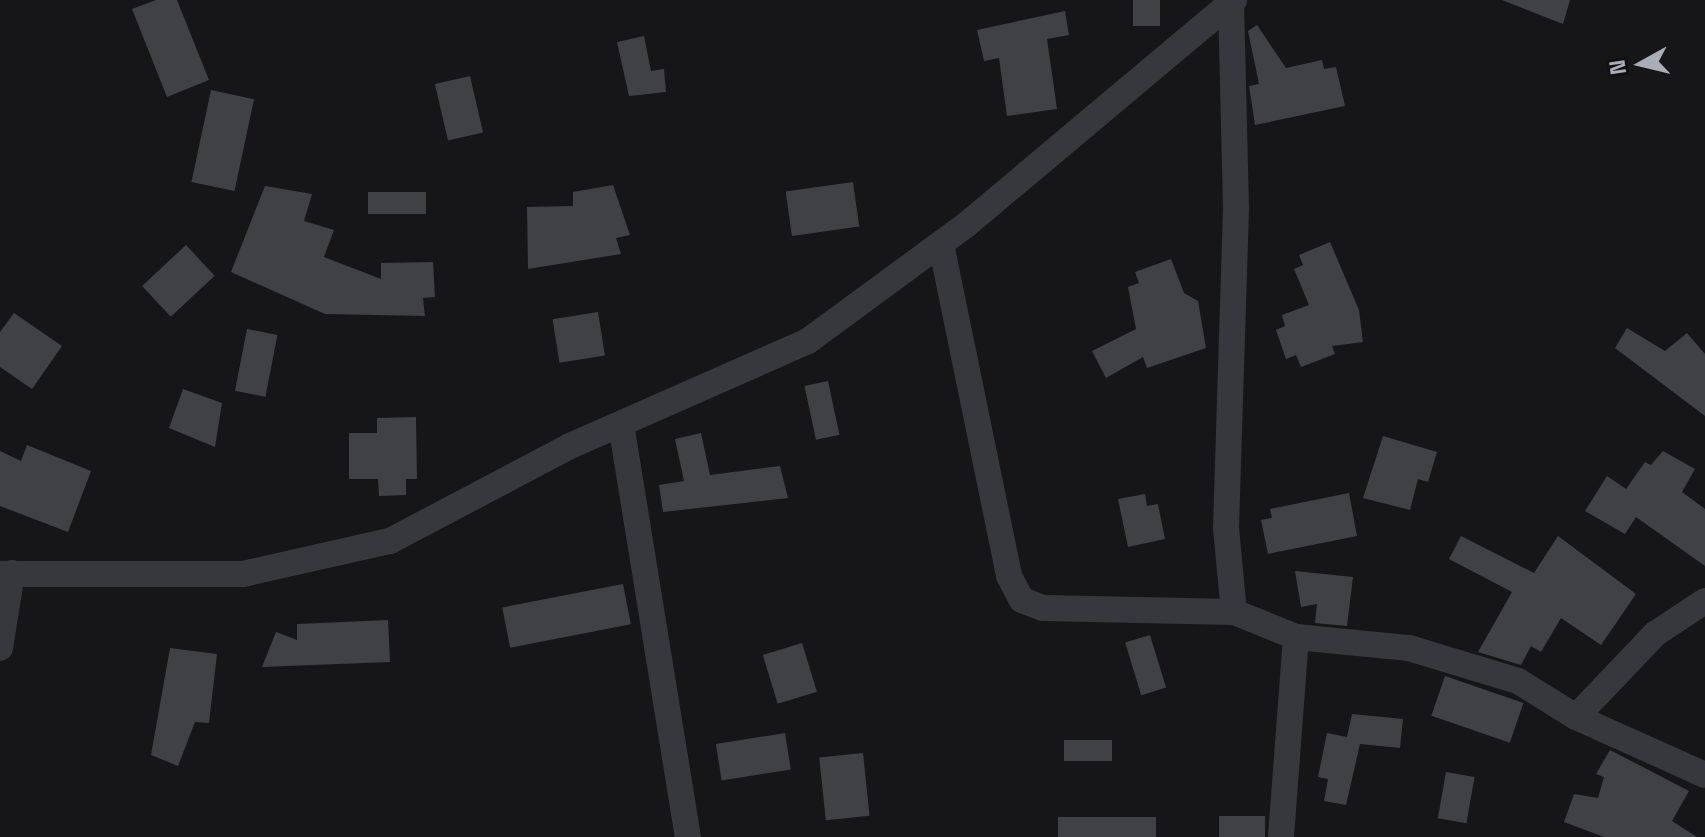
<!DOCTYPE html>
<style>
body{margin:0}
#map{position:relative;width:1705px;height:837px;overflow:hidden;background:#161618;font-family:"Space Grotesk",sans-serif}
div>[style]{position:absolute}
.building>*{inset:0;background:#404145;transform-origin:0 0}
.minor>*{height:26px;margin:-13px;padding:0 13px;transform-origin:13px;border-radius:13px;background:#37383d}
span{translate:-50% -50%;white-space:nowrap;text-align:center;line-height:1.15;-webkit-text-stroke:8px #111113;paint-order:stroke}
.north{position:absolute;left:1601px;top:24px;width:80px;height:80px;-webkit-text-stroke:6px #111113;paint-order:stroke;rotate:262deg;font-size:22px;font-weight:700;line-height:32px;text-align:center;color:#a8adb8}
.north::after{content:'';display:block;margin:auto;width:28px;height:36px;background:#a8adb8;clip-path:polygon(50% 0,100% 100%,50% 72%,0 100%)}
</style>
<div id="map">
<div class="building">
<div style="clip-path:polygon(156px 0,177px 0,209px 80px,167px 97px,132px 9px)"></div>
<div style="left:1133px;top:0;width:27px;height:26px"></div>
<div style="clip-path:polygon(1502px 0,1570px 0,1563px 24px)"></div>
<div style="clip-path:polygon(1065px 11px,1069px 35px,1047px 39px,1057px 109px,1007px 116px,999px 58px,984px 61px,977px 30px)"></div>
<div style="clip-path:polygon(1257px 25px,1286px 68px,1322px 60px,1324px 69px,1336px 67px,1345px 106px,1255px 125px,1249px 86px,1259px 84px,1248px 31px)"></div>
<div style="clip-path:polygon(644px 36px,651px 71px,664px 69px,666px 92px,629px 96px,617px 42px)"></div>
<div style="left:470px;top:76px;width:58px;height:36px;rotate:77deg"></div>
<div style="left:211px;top:90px;width:44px;height:94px;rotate:12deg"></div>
<div style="left:853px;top:182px;width:45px;height:68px;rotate:82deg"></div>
<div style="clip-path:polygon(613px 185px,630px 235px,616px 238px,621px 254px,528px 269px,527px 207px,573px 206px,573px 192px)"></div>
<div style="clip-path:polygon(265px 186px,312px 194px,304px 221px,334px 230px,324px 257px,381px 279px,381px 263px,433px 262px,435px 297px,423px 298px,425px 316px,325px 314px,231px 272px)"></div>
<div style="left:368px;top:192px;width:58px;height:22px"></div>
<div style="clip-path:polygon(1330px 242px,1359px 310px,1363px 342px,1332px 346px,1335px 354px,1301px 367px,1296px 355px,1286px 359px,1276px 330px,1285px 326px,1282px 315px,1309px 305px,1294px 269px,1303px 265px,1299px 255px)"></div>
<div style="left:186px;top:245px;width:42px;height:60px;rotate:47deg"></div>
<div style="clip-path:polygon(1171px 259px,1184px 293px,1198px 301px,1206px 348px,1147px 368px,1143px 357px,1106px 378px,1092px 351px,1136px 329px,1128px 287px,1139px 283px,1135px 272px)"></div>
<div style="left:598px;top:312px;width:44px;height:46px;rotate:81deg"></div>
<div style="clip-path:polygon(14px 313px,62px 346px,32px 389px,0 367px,0 332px)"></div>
<div style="clip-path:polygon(1627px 328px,1665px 351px,1687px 333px,1705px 354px,1705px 416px,1615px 348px)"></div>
<div style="left:247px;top:329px;width:31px;height:63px;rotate:11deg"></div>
<div style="left:828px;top:381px;width:55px;height:24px;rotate:78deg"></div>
<div style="clip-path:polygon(183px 389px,222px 403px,215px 447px,169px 428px)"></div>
<div style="clip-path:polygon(416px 417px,417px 479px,406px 479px,406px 495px,379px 496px,378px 479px,349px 479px,349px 433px,377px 433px,377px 418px)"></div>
<div style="clip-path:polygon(701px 433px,710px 475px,780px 466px,788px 498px,663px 512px,659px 485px,684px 481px,675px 439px)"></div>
<div style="clip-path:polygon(1383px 436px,1437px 452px,1428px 482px,1418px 479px,1410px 510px,1363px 498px)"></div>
<div style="clip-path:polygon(27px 445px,91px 471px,68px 532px,0 506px,0 451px,21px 461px)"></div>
<div style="clip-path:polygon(1663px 451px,1695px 469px,1682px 492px,1705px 509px,1705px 566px,1636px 517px,1625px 534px,1585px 511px,1607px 476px,1626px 489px,1645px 462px,1651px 465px)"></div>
<div style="clip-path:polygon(1349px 493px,1357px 536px,1268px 554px,1261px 520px,1272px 518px,1270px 509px)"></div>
<div style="clip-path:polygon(1145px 494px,1147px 506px,1158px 504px,1165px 539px,1128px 547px,1118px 499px)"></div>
<div style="clip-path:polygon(1461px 536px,1534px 573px,1558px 536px,1636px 594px,1601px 645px,1561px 618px,1541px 652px,1531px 646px,1521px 665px,1478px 652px,1512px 592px,1449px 559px)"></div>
<div style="clip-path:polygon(1295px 571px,1353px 577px,1347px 626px,1315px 623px,1317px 604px,1301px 607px)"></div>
<div style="left:623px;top:584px;width:41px;height:123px;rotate:79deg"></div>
<div style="clip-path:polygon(388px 620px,390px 662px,262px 667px,276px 632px,297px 640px,297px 624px)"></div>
<div style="left:1150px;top:635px;width:55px;height:26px;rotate:73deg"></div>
<div style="left:802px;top:643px;width:51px;height:41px;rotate:73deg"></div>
<div style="clip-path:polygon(170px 648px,217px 654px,209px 723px,195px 722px,178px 766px,151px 755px)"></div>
<div style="left:1445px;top:676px;width:83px;height:42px;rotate:19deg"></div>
<div style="clip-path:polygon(1352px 714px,1403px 719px,1400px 748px,1360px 744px,1346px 805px,1324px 801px,1328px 779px,1318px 777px,1327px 733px,1347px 737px)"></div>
<div style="left:785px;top:733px;width:37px;height:70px;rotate:81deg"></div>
<div style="left:1064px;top:740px;width:48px;height:21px"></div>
<div style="clip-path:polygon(1610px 750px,1689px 791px,1672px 821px,1697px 837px,1604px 837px,1564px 822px,1574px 794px,1598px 798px,1604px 777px,1596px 774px)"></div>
<div style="left:863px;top:753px;width:63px;height:44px;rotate:84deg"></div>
<div style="left:1446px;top:772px;width:29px;height:47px;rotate:10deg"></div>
<div style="left:1219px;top:816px;width:46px;height:21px"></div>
<div style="left:1058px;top:817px;width:98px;height:20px"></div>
</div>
<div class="minor">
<div style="left:1231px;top:3px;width:206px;rotate:88.6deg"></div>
<div style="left:1236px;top:209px;width:319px;rotate:91.8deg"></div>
<div style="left:1226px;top:528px;width:84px;rotate:84.6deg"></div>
<div style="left:1234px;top:612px;width:67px;rotate:22deg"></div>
<div style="left:1296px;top:637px;width:201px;rotate:94.3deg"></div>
<div style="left:941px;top:244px;width:339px;rotate:78.4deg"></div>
<div style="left:1009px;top:576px;width:27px;rotate:62deg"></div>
<div style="left:1022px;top:600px;width:22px;rotate:21deg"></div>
<div style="left:1043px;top:608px;width:191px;rotate:1.2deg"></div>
<div style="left:621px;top:424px;width:418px;rotate:80.8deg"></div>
<div style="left:0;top:574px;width:243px"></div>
<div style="left:243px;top:574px;width:151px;rotate:-12.7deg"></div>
<div style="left:390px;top:541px;width:204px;rotate:-27.8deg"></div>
<div style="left:570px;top:446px;width:260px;rotate:-23.8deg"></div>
<div style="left:808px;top:341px;width:196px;rotate:-36.3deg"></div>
<div style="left:966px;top:225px;width:350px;rotate:-40deg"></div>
<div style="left:1296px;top:637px;width:114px;rotate:5.6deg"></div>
<div style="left:1409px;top:648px;width:114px;rotate:16.8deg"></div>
<div style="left:1518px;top:681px;width:68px;rotate:31.8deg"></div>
<div style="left:1576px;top:717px;width:141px;rotate:24.2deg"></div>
<div style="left:0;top:648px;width:76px;rotate:-80.9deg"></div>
<div style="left:1576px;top:717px;width:115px;rotate:-46.4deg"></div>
<div style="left:1655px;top:634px;width:60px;rotate:-33.4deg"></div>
</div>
<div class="north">N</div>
</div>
